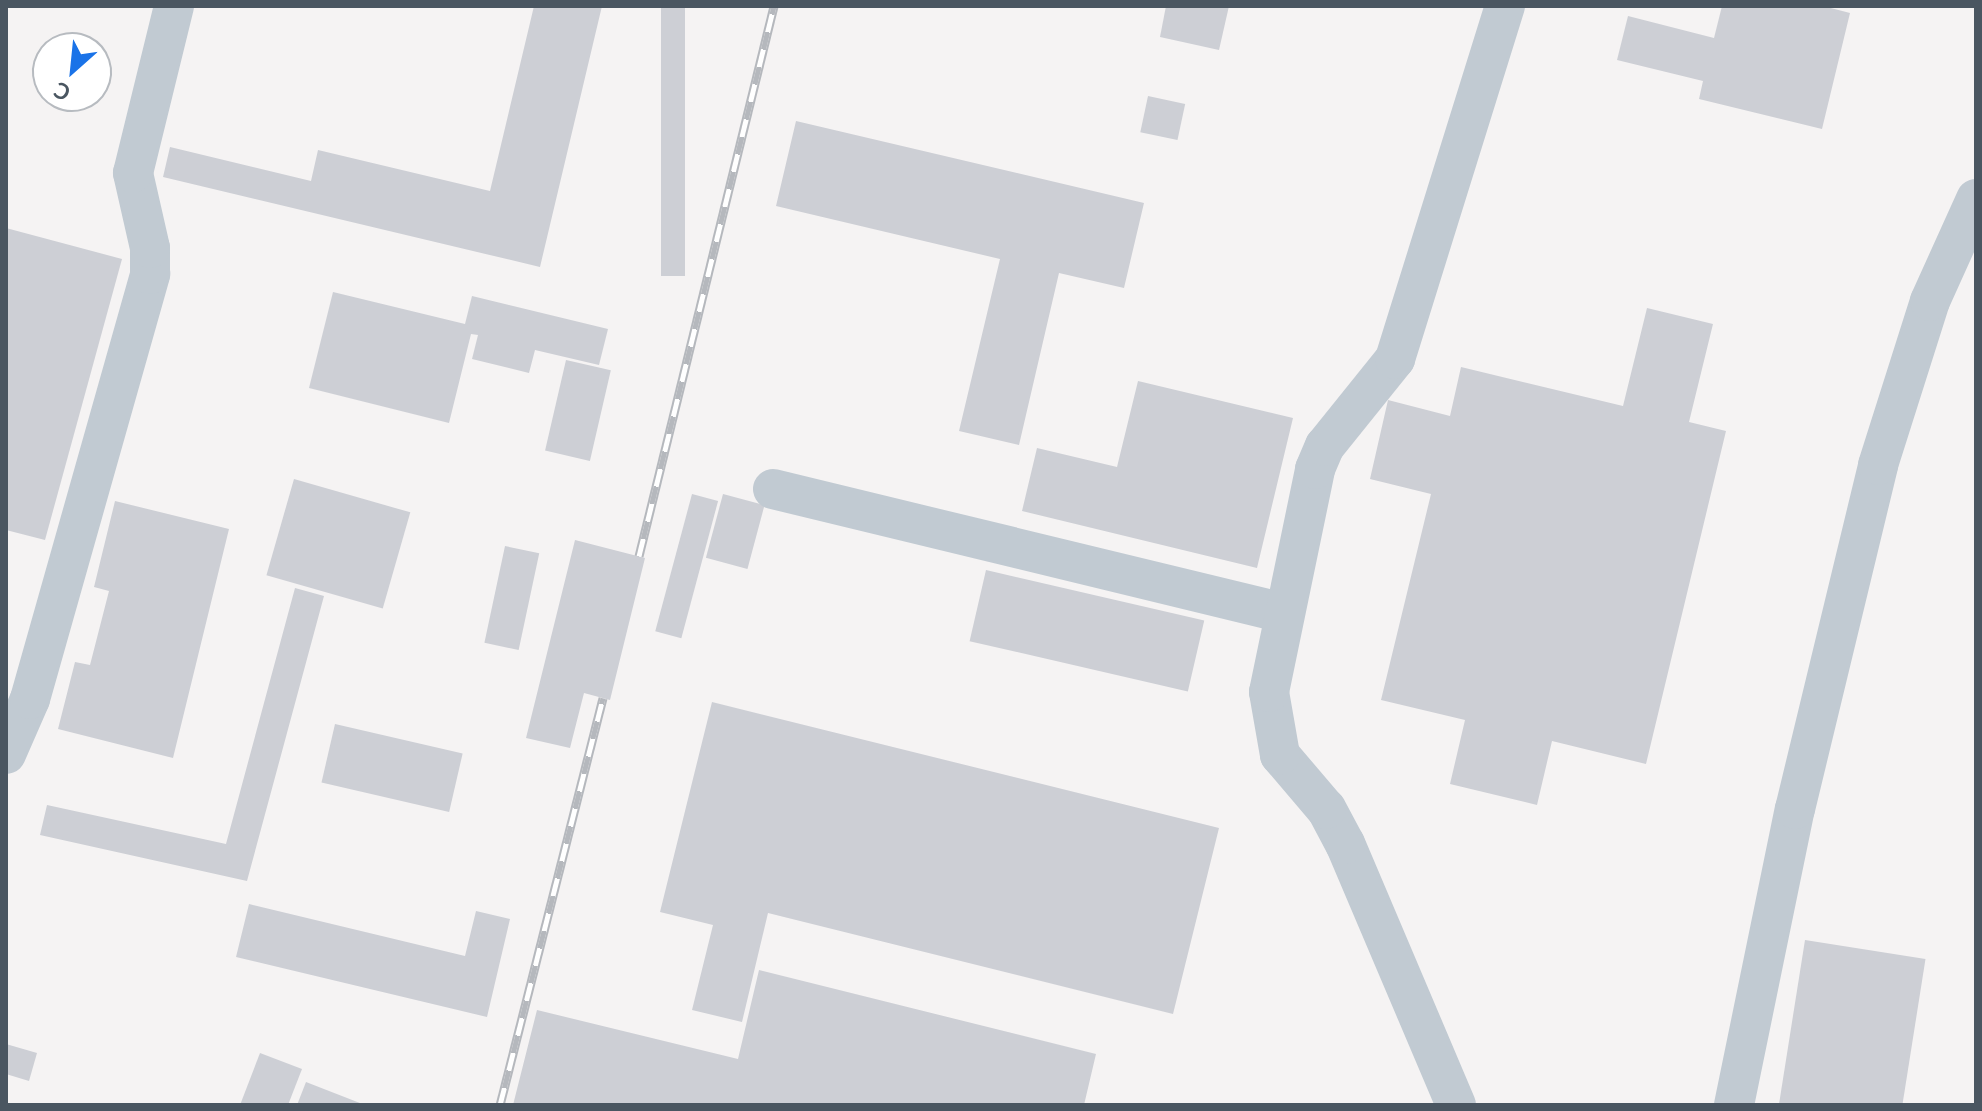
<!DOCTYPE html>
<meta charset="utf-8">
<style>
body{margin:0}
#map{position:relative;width:1982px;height:1111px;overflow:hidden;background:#f5f3f3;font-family:Lato,sans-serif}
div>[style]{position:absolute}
.building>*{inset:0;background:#cdcfd5;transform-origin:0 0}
.minor>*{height:40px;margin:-20px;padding:0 20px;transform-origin:20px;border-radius:20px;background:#c1cad2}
.rail>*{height:9px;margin-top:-4.5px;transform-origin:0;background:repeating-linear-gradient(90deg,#fff 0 18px,#b5b8bd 0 36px);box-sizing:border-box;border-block:2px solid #b5b8bd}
span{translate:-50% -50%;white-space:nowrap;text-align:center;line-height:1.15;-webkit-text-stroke:7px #fff;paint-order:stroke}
.frame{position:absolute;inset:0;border:8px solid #4a5661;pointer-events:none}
.north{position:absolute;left:32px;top:32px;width:80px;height:80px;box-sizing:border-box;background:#fff;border:2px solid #b7bbc0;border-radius:50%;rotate:207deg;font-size:22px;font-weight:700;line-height:32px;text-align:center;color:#4a5661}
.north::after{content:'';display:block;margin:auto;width:28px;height:36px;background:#1a73e8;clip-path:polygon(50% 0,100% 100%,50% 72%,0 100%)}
</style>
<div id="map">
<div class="building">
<div style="clip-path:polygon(534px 6px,602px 6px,540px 267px,163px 177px,170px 147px,311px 181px,318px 150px,490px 191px)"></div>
<div style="left:661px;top:6px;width:24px;height:270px"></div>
<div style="clip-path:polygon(1166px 6px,1229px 6px,1219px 50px,1160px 37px)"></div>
<div style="clip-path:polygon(1722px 6px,1823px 6px,1850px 13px,1822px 129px,1699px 99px,1703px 81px,1617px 60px,1628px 16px,1714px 38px)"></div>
<div style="left:1148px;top:96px;width:38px;height:37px;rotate:12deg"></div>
<div style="clip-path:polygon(796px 121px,1144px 203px,1124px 288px,1059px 273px,1019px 445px,959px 431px,1000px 259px,776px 206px)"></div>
<div style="clip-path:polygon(6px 228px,122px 259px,45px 540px,6px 530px)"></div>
<div style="clip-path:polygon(333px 292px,465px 324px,472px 296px,608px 329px,599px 365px,535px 350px,529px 373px,472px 359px,478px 335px,471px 334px,449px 423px,309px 388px)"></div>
<div style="clip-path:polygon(1647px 308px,1713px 324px,1689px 422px,1726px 431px,1646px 764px,1552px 741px,1537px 805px,1450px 784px,1465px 720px,1381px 700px,1431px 494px,1370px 479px,1388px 400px,1450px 416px,1461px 367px,1623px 406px)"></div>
<div style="left:566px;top:360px;width:46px;height:93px;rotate:13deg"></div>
<div style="clip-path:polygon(1138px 381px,1293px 418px,1257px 568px,1022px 511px,1037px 448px,1117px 467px)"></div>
<div style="left:294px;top:479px;width:121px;height:100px;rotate:16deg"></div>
<div style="left:692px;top:494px;width:27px;height:142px;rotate:15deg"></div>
<div style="left:723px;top:494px;width:43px;height:66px;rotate:15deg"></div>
<div style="clip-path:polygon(115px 501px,229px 529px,173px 758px,58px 729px,75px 662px,90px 665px,109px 591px,94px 587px)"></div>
<div style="clip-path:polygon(575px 540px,645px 558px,610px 700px,584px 693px,570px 748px,526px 738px)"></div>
<div style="left:505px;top:546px;width:35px;height:99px;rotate:12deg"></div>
<div style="left:986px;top:570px;width:224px;height:73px;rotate:13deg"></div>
<div style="clip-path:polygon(295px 588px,324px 596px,247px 881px,40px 835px,47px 805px,226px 844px)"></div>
<div style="clip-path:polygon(712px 702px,1219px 828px,1173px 1014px,768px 913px,742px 1022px,692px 1010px,713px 925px,660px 912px)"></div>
<div style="left:335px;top:724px;width:131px;height:60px;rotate:13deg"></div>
<div style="clip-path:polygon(249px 904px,465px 956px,476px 911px,510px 919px,487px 1017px,236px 957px)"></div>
<div style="left:1805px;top:940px;width:122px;height:167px;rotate:9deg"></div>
<div style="clip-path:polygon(759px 970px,1096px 1054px,1084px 1105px,513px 1105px,537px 1010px,738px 1059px)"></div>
<div style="clip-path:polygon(6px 1044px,37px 1053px,29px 1081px,6px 1074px)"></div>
<div style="clip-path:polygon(260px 1053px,302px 1069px,288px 1105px,240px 1105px)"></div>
<div style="clip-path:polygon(306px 1082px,365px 1105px,297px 1105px)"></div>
</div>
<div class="minor">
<div style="left:773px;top:489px;width:526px;rotate:13.64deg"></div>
<div style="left:6px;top:754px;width:60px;rotate:-66.4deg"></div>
<div style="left:30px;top:699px;width:442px;rotate:-74.2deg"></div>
<div style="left:150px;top:274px;width:26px;rotate:-90deg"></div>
<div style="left:150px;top:248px;width:77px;rotate:-102.8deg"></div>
<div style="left:133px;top:173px;width:172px;rotate:-76.2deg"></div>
<div style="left:1456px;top:1105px;width:284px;rotate:-113deg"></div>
<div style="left:1345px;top:844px;width:40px;rotate:-118deg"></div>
<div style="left:1326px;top:809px;width:71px;rotate:-130.4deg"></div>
<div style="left:1280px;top:755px;width:64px;rotate:-99.9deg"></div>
<div style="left:1269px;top:692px;width:228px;rotate:-78.3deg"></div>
<div style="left:1315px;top:469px;width:25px;rotate:-67deg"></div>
<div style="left:1325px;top:446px;width:112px;rotate:-51.2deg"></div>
<div style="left:1395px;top:359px;width:370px;rotate:-72.7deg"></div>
<div style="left:1734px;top:1105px;width:302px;rotate:-78.4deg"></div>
<div style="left:1795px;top:809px;width:354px;rotate:-76.4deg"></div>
<div style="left:1878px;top:465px;width:172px;rotate:-72.4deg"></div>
<div style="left:1930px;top:301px;width:112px;rotate:-65.7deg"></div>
</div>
<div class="rail">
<div style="left:639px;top:556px;width:566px;rotate:-76.21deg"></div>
<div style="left:500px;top:1105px;width:420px;rotate:-75.8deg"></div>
</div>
<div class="frame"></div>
<div class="north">С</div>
</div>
